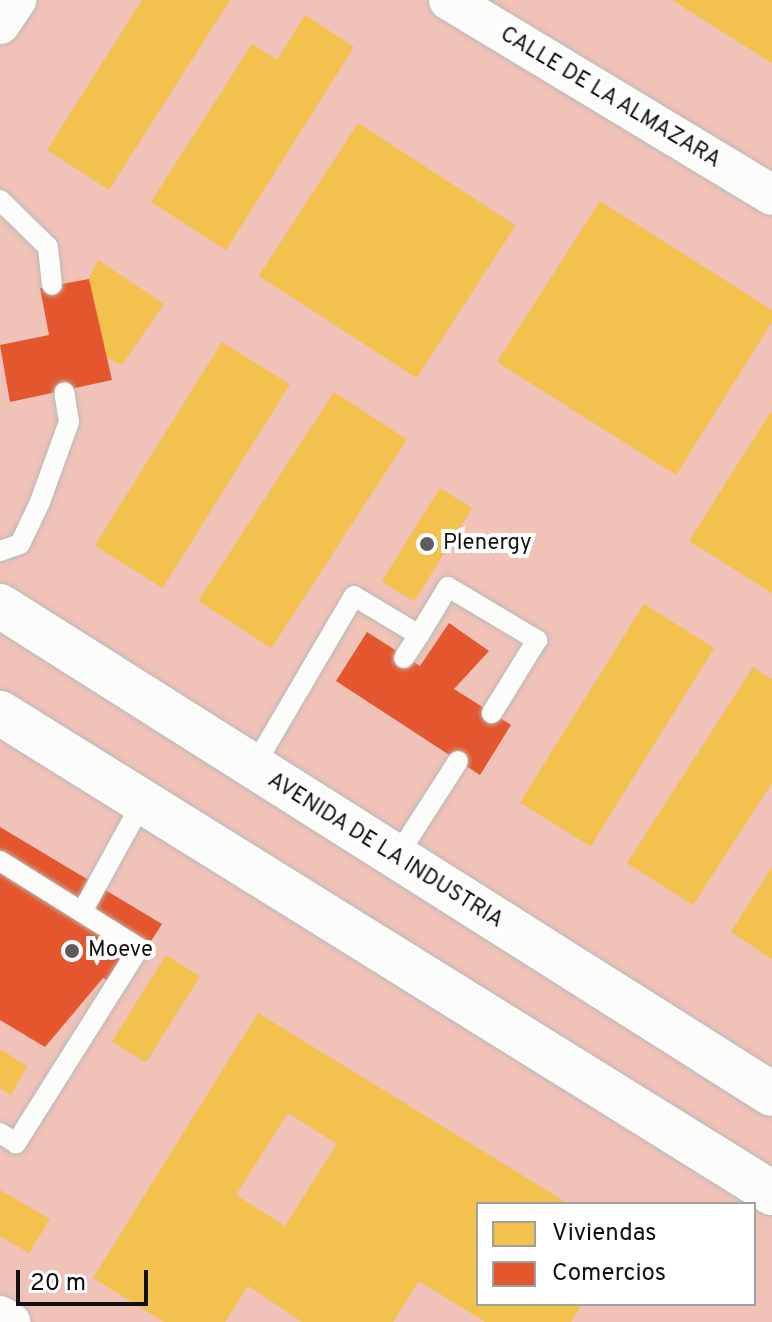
<!DOCTYPE html>
<style>
body{margin:0}
#map{position:relative;width:772px;height:1322px;overflow:hidden;background:#ebe9e7;font-family:Overpass,sans-serif}
div>[style]{position:absolute}
.green>*{inset:0;background:#f0c2b8}
.homes>*{inset:0;background:#f2c14e;transform-origin:0 0}
.shops>*{inset:0;background:#e4572e}
.roads{filter:drop-shadow(0 0 2px #bab8b6) drop-shadow(0 0 2px #bab8b6)}
.service>*{height:20px;margin:-10px;padding:0 10px;transform-origin:10px;border-radius:10px;background:#fcfcfb}
.minor>*{height:40px;margin:-20px;padding:0 20px;transform-origin:20px;border-radius:20px;background:#fcfcfb}
.tertiary>*{height:44px;margin:-22px;padding:0 22px;transform-origin:22px;border-radius:22px;background:#fcfcfb}
.dots>*{width:22px;height:22px;translate:-50% -50%;box-sizing:border-box;border:4px solid #fff;border-radius:50%}
span{translate:-50% -50%;white-space:nowrap;text-align:center;line-height:1.15;-webkit-text-stroke:8px #fff;paint-order:stroke}
.street-label{font-size:22px;color:#121110}
.poi-label{font-size:22px;color:#121110}
.left{translate:0 -50%;text-align:left}
.legend{position:absolute;left:476px;top:1202px;width:280px;height:104px;box-sizing:border-box;background:#fff;border:2px solid #a0a09f;margin:0;padding:10px 14px;list-style:none;font-size:24px;color:#121110}
.legend li{display:flex;align-items:center;gap:16px;height:40px}
.legend b{width:40px;border:2px solid #a0a09f}
.scale{position:absolute;left:16px;top:1270px;width:132px;height:36px;box-sizing:border-box;border:4px solid #121110;border-top:0;padding-left:10px;font-size:24px;line-height:28px;white-space:nowrap;color:#121110;-webkit-text-stroke:6px #fff;paint-order:stroke}
</style>
<div id="map">
<div class="green">
<div style="clip-path:polygon(evenodd,0 0,772px 0,772px 1322px,0 1322px,0 0,478px 1204px,754px 1204px,754px 1304px,478px 1304px,478px 1204px)"></div>
</div>
<div class="homes">
<div style="clip-path:polygon(142px 0,230px 0,109px 190px,47px 150px)"></div>
<div style="clip-path:polygon(672px 0,772px 0,772px 63px)"></div>
<div style="clip-path:polygon(305px 15px,354px 47px,226px 250px,151px 202px,252px 44px,277px 60px)"></div>
<div style="left:358px;top:123px;width:188px;height:182px;rotate:33deg"></div>
<div style="clip-path:polygon(600px 201px,772px 310px,772px 322px,676px 475px,497px 362px)"></div>
<div style="clip-path:polygon(98px 260px,164px 304px,122px 365px,103px 356px,89px 279px)"></div>
<div style="left:222px;top:342px;width:80px;height:240px;rotate:32deg"></div>
<div style="left:334px;top:392px;width:87px;height:249px;rotate:33deg"></div>
<div style="clip-path:polygon(772px 410px,772px 593px,689px 541px)"></div>
<div style="left:440px;top:488px;width:38px;height:110px;rotate:32deg"></div>
<div style="left:644px;top:604px;width:83px;height:234px;rotate:32deg"></div>
<div style="clip-path:polygon(753px 667px,772px 679px,772px 783px,693px 905px,627px 863px)"></div>
<div style="clip-path:polygon(772px 867px,772px 959px,731px 932px)"></div>
<div style="left:166px;top:955px;width:40px;height:102px;rotate:32deg"></div>
<div style="clip-path:polygon(evenodd,258px 1013px,569px 1204px,478px 1204px,478px 1304px,582px 1304px,571px 1322px,485px 1322px,419px 1281px,393px 1322px,302px 1322px,248px 1286px,225px 1322px,164px 1322px,93px 1278px,258px 1013px,288px 1113px,337px 1144px,285px 1226px,236px 1195px,288px 1113px)"></div>
<div style="clip-path:polygon(0 1049px,27px 1066px,11px 1095px,0 1088px)"></div>
<div style="clip-path:polygon(0 1190px,50px 1219px,29px 1253px,0 1236px)"></div>
</div>
<div class="shops">
<div style="clip-path:polygon(89px 279px,112px 380px,10px 402px,0 345px,49px 335px,40px 288px)"></div>
<div style="clip-path:polygon(449px 623px,489px 651px,454px 689px,511px 725px,480px 775px,336px 681px,367px 632px,420px 666px)"></div>
<div style="clip-path:polygon(0 827px,162px 924px,120px 989px,103px 978px,45px 1047px,0 1020px)"></div>
</div>
<div class="roads">
<div class="service">
<div style="left:0;top:200px;width:67px;rotate:44.4deg"></div>
<div style="left:48px;top:247px;width:38px;rotate:84deg"></div>
<div style="left:0;top:551px;width:21px;rotate:-19deg"></div>
<div style="left:20px;top:544px;width:47px;rotate:-64.5deg"></div>
<div style="left:40px;top:502px;width:85px;rotate:-70.1deg"></div>
<div style="left:69px;top:422px;width:30px;rotate:-99deg"></div>
<div style="left:404px;top:658px;width:27px;rotate:-57deg"></div>
<div style="left:253px;top:768px;width:199px;rotate:-59.6deg"></div>
<div style="left:354px;top:596px;width:76px;rotate:31deg"></div>
<div style="left:419px;top:635px;width:56px;rotate:-58.9deg"></div>
<div style="left:448px;top:587px;width:104px;rotate:30.8deg"></div>
<div style="left:537px;top:640px;width:86px;rotate:121.7deg"></div>
<div style="left:396px;top:858px;width:115px;rotate:-57.4deg"></div>
<div style="left:0;top:861px;width:164px;rotate:32deg"></div>
<div style="left:139px;top:948px;width:231px;rotate:122.2deg"></div>
<div style="left:16px;top:1143px;width:19px;rotate:-148deg"></div>
<div style="left:82px;top:912px;width:127px;rotate:-61.2deg"></div>
</div>
<div class="minor">
<div style="left:449px;top:0;width:377px;rotate:31.1deg"></div>
<div style="left:0;top:24px;width:29px;rotate:-56deg"></div>
<div style="left:0;top:1316px;width:12px;rotate:31deg"></div>
</div>
<div class="tertiary">
<div style="left:0;top:606px;width:913px;rotate:32.3deg"></div>
<div style="left:0;top:713px;width:909px;rotate:31.87deg"></div>
</div>
</div>
<div class="dots">
<div style="left:427px;top:544px;background:#5e5d5b"></div>
<div style="left:72px;top:951px;background:#5e5d5b"></div>
</div>
<div class="street-label">
<span style="left:610px;top:98px;rotate:31deg">CALLE DE LA ALMAZARA</span>
<span style="left:385px;top:851px;rotate:32deg">AVENIDA DE LA INDUSTRIA</span>
</div>
<div class="poi-label">
<span class="left" style="left:443px;top:544px">Plenergy</span>
<span class="left" style="left:88px;top:951px">Moeve</span>
</div>
<ul class="legend">
<li><b style="height:22px;background:#f2c14e"></b>Viviendas</li>
<li><b style="height:22px;background:#e4572e"></b>Comercios</li>
</ul>
<div class="scale">20 m</div>
</div>
